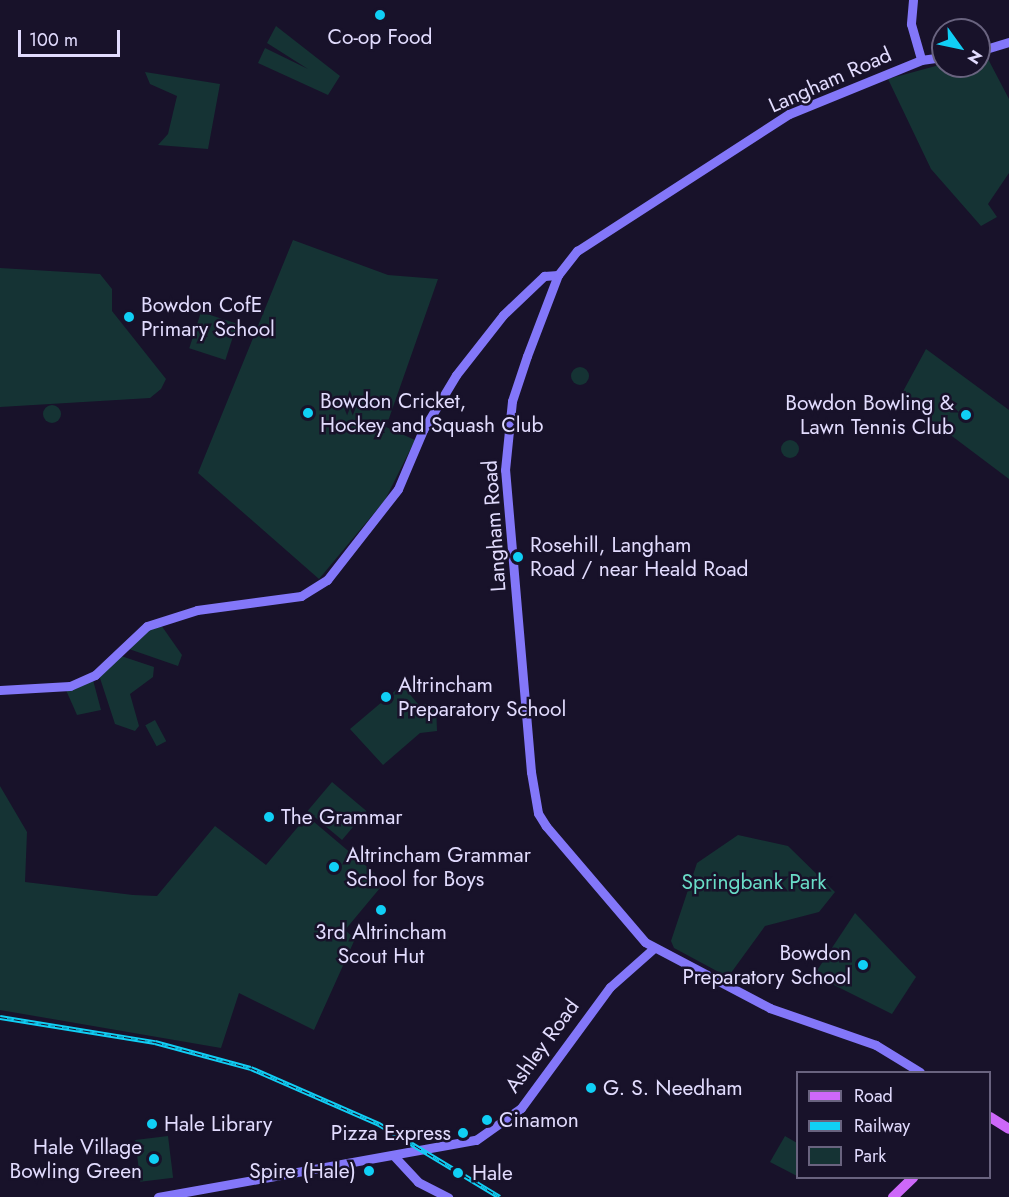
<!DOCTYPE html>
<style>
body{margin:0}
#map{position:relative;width:1009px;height:1197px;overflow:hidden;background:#18122a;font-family:Jost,sans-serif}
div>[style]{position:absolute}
.green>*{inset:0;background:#153334;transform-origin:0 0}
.round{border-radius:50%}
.secondary>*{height:9px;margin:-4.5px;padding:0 4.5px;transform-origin:4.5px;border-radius:4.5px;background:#8377f9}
.primary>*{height:10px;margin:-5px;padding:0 5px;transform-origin:5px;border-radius:5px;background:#cd68f9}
.rail>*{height:4.5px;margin-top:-2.25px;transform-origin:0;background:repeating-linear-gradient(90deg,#18122a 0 7px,#10cff5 0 14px);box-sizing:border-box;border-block:2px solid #10cff5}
.dots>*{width:16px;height:16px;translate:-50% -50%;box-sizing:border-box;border:3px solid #18122a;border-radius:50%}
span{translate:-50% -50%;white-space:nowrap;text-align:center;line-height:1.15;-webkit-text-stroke:5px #18122a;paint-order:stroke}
.poi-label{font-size:21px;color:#e2dcfe}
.left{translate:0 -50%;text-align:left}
.right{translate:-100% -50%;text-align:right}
.street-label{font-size:21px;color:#e2dcfe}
.park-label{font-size:21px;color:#69dcc7}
.legend{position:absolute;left:796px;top:1071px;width:195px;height:108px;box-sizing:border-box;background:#18122a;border:2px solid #69637f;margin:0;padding:8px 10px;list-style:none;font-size:18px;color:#e2dcfe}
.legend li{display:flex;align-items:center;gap:12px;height:30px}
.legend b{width:30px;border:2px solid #69637f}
.north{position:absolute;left:931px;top:18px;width:60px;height:60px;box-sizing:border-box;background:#18122a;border:2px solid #69637f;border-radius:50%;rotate:123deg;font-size:16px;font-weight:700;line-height:24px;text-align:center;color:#e2dcfe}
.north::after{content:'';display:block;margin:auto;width:21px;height:27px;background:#10cff5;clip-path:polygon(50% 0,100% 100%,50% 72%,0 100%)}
.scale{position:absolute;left:18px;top:30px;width:102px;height:27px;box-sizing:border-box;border:3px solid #e2dcfe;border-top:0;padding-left:8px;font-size:18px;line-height:21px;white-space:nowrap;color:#e2dcfe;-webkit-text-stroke:4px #18122a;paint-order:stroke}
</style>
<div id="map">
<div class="green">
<div style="clip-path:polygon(276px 26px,340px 76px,328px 95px,258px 63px,265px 48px,308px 69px,267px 43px)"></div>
<div style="clip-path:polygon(987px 57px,1009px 99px,1009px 173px,988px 204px,997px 217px,981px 226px,931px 169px,888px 79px,943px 64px,979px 66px,979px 59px)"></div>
<div style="clip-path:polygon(145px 72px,220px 84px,208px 149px,158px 145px,168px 134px,177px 96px,150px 84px)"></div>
<div style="clip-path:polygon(293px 240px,388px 275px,438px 279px,386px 427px,415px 440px,385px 500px,319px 579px,198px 473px)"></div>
<div style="clip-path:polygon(0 268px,100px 274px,112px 289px,112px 311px,166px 379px,161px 389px,150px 398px,0 407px)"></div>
<div style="left:201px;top:312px;width:38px;height:38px;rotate:18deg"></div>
<div style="clip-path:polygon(926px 349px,1009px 410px,1009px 479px,900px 397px)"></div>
<div class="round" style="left:571px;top:367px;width:18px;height:18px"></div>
<div class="round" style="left:43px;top:405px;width:18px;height:18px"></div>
<div class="round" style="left:781px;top:440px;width:18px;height:18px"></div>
<div style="clip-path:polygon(161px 625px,182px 655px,178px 666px,129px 649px,145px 631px)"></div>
<div style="clip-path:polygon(121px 656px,154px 667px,153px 677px,130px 694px,139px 726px,135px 731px,115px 724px,99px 675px)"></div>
<div style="clip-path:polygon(93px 680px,101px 710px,77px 715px,66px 690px)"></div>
<div style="clip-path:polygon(402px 685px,418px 704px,436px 704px,437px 731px,420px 733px,383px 765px,350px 729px)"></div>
<div style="left:155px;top:720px;width:24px;height:11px;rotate:62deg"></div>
<div style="left:332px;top:782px;width:45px;height:38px;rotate:40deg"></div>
<div style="clip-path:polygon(0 786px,27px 832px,25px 882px,133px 895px,157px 896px,215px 826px,266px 865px,307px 816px,385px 882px,345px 930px,355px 939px,314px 1030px,239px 993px,221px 1048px,0 1010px)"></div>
<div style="clip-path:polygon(738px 835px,788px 846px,835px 892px,819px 912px,765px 926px,728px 977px,674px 948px,671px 941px,697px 863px)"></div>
<div style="clip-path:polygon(855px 913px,916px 977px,892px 1014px,814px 975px)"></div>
<div style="left:168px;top:1136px;width:42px;height:33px;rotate:83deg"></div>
<div style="clip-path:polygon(785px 1136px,797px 1143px,797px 1176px,770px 1162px)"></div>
</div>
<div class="secondary">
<div style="left:913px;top:0;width:24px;rotate:95deg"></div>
<div style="left:911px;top:24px;width:37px;rotate:74deg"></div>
<div style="left:979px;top:51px;width:31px;rotate:-17deg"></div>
<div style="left:0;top:690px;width:70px;rotate:-3.3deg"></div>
<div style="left:70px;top:686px;width:27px;rotate:-24deg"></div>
<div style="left:95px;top:675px;width:71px;rotate:-43.3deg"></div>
<div style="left:147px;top:626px;width:52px;rotate:-17.7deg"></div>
<div style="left:197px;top:610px;width:105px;rotate:-7.7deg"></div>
<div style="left:301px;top:596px;width:31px;rotate:-32deg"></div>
<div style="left:327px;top:580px;width:115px;rotate:-52deg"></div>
<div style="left:398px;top:489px;width:64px;rotate:-67deg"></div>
<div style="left:423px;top:430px;width:64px;rotate:-59deg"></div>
<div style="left:456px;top:375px;width:76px;rotate:-51.9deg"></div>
<div style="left:503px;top:315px;width:57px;rotate:-43.6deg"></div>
<div style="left:544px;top:276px;width:14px;rotate:-4deg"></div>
<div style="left:920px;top:1072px;width:52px;rotate:-148.5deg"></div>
<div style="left:876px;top:1045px;width:112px;rotate:-160.8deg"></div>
<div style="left:770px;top:1008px;width:141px;rotate:-152.2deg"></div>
<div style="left:645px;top:942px;width:153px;rotate:-130.5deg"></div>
<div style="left:546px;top:826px;width:15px;rotate:-122deg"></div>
<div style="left:538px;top:813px;width:42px;rotate:-99.7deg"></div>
<div style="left:531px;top:772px;width:303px;rotate:-94.9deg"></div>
<div style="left:505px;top:470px;width:69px;rotate:-84.2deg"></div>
<div style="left:512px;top:401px;width:47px;rotate:-71.6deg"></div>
<div style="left:527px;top:356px;width:87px;rotate:-69.1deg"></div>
<div style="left:558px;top:275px;width:31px;rotate:-52deg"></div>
<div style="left:577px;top:251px;width:252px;rotate:-32.9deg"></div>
<div style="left:789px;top:114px;width:143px;rotate:-22.2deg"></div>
<div style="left:921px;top:60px;width:22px;rotate:-8deg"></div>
<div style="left:394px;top:1156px;width:35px;rotate:47deg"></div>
<div style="left:418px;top:1182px;width:34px;rotate:27deg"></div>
<div style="left:158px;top:1197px;width:323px;rotate:-10.2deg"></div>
<div style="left:476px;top:1140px;width:55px;rotate:-35.4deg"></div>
<div style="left:521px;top:1108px;width:150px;rotate:-53.7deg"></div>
<div style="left:610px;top:987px;width:59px;rotate:-41.6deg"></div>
</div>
<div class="primary">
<div style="left:990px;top:1117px;width:22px;rotate:32deg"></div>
<div style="left:893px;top:1197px;width:28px;rotate:-44deg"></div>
</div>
<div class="rail">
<div style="left:0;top:1017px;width:157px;rotate:9.2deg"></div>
<div style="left:155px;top:1042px;width:99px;rotate:15.2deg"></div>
<div style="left:251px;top:1068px;width:140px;rotate:23.6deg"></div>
<div style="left:379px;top:1124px;width:141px;rotate:31.1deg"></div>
</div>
<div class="dots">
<div style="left:380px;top:15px;background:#10cff5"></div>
<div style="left:129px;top:317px;background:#10cff5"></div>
<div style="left:308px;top:413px;background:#10cff5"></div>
<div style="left:966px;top:415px;background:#10cff5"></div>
<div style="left:518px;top:557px;background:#10cff5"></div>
<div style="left:386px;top:697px;background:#10cff5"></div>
<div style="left:269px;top:817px;background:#10cff5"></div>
<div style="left:334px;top:867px;background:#10cff5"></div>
<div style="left:381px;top:910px;background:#10cff5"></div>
<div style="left:863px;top:965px;background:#10cff5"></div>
<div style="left:591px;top:1088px;background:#10cff5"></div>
<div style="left:487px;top:1120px;background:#10cff5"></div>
<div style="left:152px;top:1124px;background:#10cff5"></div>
<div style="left:463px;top:1133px;background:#10cff5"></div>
<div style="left:154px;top:1159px;background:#10cff5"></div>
<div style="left:369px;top:1171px;background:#10cff5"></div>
<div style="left:458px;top:1173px;background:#10cff5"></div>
</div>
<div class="poi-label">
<span style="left:380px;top:37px">Co-op Food</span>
<span class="left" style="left:141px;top:317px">Bowdon CofE<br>Primary School</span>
<span class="left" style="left:320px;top:413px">Bowdon Cricket,<br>Hockey and Squash Club</span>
<span class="right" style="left:954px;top:415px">Bowdon Bowling &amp;<br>Lawn Tennis Club</span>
<span class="left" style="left:530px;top:557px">Rosehill, Langham<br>Road / near Heald Road</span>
<span class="left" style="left:398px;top:697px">Altrincham<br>Preparatory School</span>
<span class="left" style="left:281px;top:817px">The Grammar</span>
<span class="left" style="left:346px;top:867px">Altrincham Grammar<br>School for Boys</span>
<span style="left:381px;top:944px">3rd Altrincham<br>Scout Hut</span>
<span class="right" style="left:851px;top:965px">Bowdon<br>Preparatory School</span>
<span class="left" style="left:603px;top:1088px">G. S. Needham</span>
<span class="left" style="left:499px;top:1120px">Cinamon</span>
<span class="left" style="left:164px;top:1124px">Hale Library</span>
<span class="right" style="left:451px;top:1133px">Pizza Express</span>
<span class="right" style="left:142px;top:1159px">Hale Village<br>Bowling Green</span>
<span class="right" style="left:356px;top:1171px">Spire (Hale)</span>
<span class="left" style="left:472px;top:1173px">Hale</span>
</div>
<div class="street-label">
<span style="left:830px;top:80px;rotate:-24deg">Langham Road</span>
<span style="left:494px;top:526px;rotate:-94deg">Langham Road</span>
<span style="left:542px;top:1046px;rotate:-54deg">Ashley Road</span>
</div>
<div class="park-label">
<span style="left:754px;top:882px">Springbank Park</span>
</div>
<ul class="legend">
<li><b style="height:8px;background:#cd68f9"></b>Road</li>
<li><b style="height:8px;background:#10cff5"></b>Railway</li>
<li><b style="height:16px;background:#153334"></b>Park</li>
</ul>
<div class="north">N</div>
<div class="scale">100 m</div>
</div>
